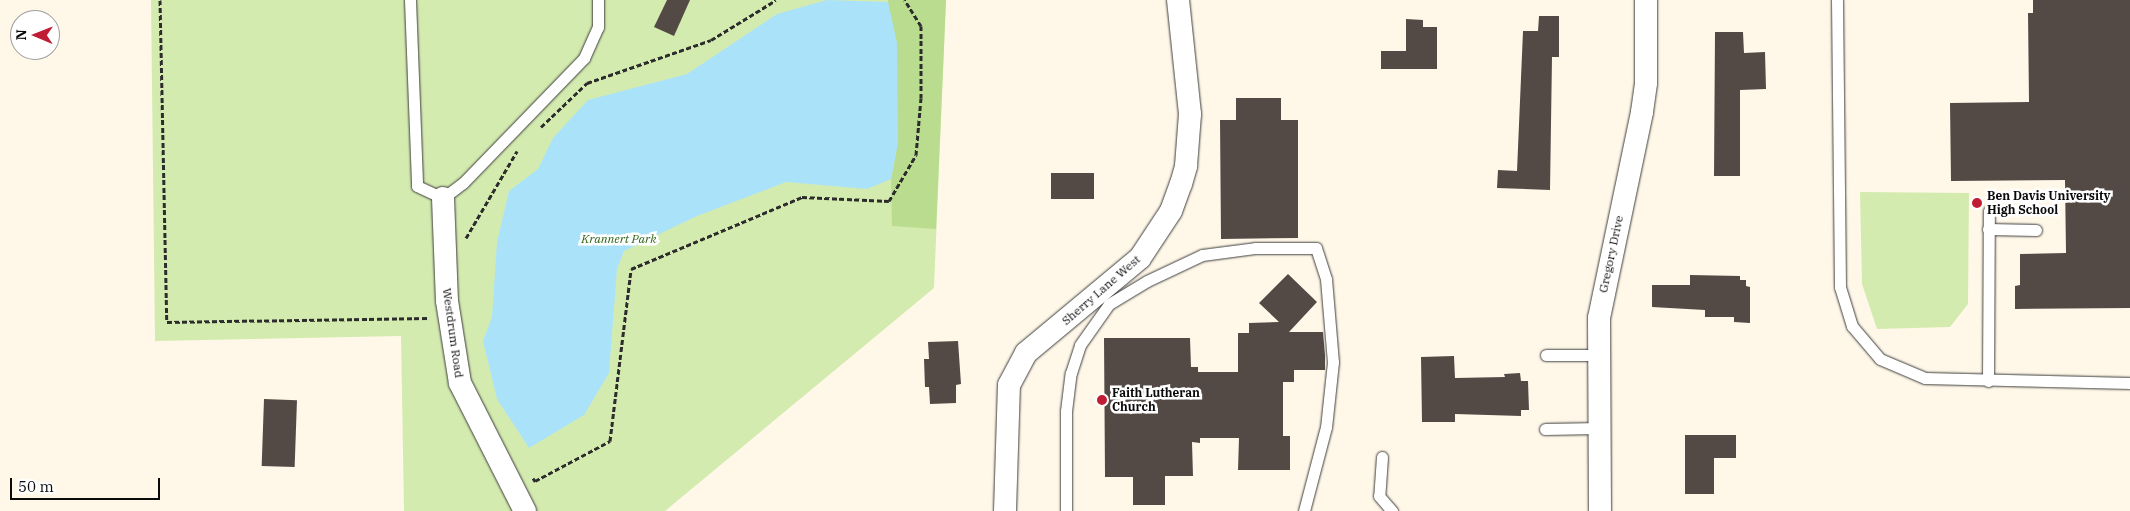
<!DOCTYPE html>
<style>
body{margin:0}
#map{position:relative;width:2130px;height:511px;overflow:hidden;background:#fff8e8;font-family:"IBM Plex Serif",serif}
div>[style]{position:absolute}
.green>*{inset:0;background:#d4ebb0}
.forest>*{inset:0;background:#b9dc8f}
.water>*{inset:0;background:#aae3f9}
.building>*{inset:0;background:#534a46;transform-origin:0 0}
.path>*{height:3px;margin-top:-1.5px;transform-origin:0;background:repeating-linear-gradient(90deg,#2c2c2c 0 5px,transparent 0 7.5px)}
.roads{filter:drop-shadow(0 0 1px #3d3d3d) drop-shadow(0 0 1px #3d3d3d)}
.lane>*{height:11px;margin:-5.5px;padding:0 5.5px;transform-origin:5.5px;border-radius:5.5px;background:#fff}
.street>*{height:22px;margin:-11px;padding:0 11px;transform-origin:11px;border-radius:11px;background:#fff}
.dots>*{width:14px;height:14px;translate:-50% -50%;box-sizing:border-box;border:2px solid #fff;border-radius:50%}
span{translate:-50% -50%;white-space:nowrap;text-align:center;line-height:1.15;-webkit-text-stroke:5px #fff;paint-order:stroke}
.poi-label{font-size:12px;color:#0a0a0a;font-weight:700}
.left{translate:0 -50%;text-align:left}
.park-label{font-size:12px;color:#2f6419;font-style:italic}
.street-label{font-size:12px;color:#0a0a0a}
.north{position:absolute;left:10px;top:10px;width:50px;height:50px;box-sizing:border-box;background:#fff;border:1px solid #9d9d9d;border-radius:50%;rotate:271deg;font-size:14px;font-weight:700;line-height:20px;text-align:center;color:#0a0a0a}
.north::after{content:'';display:block;margin:auto;width:18px;height:22px;background:#c01c34;clip-path:polygon(50% 0,100% 100%,50% 72%,0 100%)}
.scale{position:absolute;left:10px;top:478px;width:150px;height:22px;box-sizing:border-box;border:2px solid #0a0a0a;border-top:0;padding-left:6px;font-size:15px;line-height:18px;white-space:nowrap;color:#0a0a0a;-webkit-text-stroke:4px #fff;paint-order:stroke}
</style>
<div id="map">
<div class="green">
<div style="clip-path:polygon(151px 0,946px 0,934px 288px,665px 511px,404px 511px,401px 336px,155px 341px)"></div>
<div style="clip-path:polygon(1860px 192px,1969px 193px,1968px 304px,1950px 327px,1877px 329px,1862px 284px)"></div>
</div>
<div class="forest">
<div style="clip-path:polygon(888px 0,946px 0,936px 229px,892px 226px,891px 179px,896px 153px)"></div>
</div>
<div class="water">
<div style="clip-path:polygon(827px 0,888px 2px,897px 43px,898px 143px,891px 179px,867px 189px,786px 182px,697px 216px,624px 251px,617px 269px,609px 373px,584px 415px,529px 448px,497px 399px,483px 341px,492px 317px,497px 242px,509px 191px,538px 169px,553px 138px,588px 100px,687px 74px,777px 14px)"></div>
</div>
<div class="building">
<div style="clip-path:polygon(667px 0,690px 0,674px 36px,654px 27px)"></div>
<div style="clip-path:polygon(2033px 0,2130px 0,2130px 308px,2015px 309px,2015px 286px,2020px 285px,2020px 254px,2066px 253px,2065px 180px,1951px 181px,1950px 103px,2029px 102px,2028px 13px,2033px 13px)"></div>
<div style="clip-path:polygon(1539px 16px,1559px 16px,1559px 57px,1552px 57px,1550px 190px,1497px 188px,1498px 170px,1517px 171px,1523px 31px,1538px 31px)"></div>
<div style="clip-path:polygon(1406px 19px,1423px 20px,1423px 27px,1437px 27px,1437px 69px,1381px 69px,1381px 51px,1406px 51px)"></div>
<div style="clip-path:polygon(1715px 32px,1743px 32px,1744px 53px,1765px 52px,1766px 89px,1740px 90px,1740px 176px,1714px 176px)"></div>
<div style="clip-path:polygon(1236px 98px,1281px 98px,1281px 120px,1298px 120px,1298px 238px,1221px 239px,1220px 120px,1236px 120px)"></div>
<div style="left:1051px;top:173px;width:43px;height:26px"></div>
<div style="clip-path:polygon(1288px 274px,1317px 302px,1289px 332px,1323px 332px,1325px 355px,1325px 370px,1294px 370px,1294px 382px,1283px 382px,1283px 436px,1290px 436px,1290px 470px,1238px 470px,1239px 438px,1200px 438px,1200px 443px,1192px 442px,1193px 476px,1165px 476px,1165px 505px,1133px 505px,1133px 477px,1105px 477px,1104px 338px,1190px 338px,1191px 367px,1198px 367px,1198px 372px,1238px 372px,1238px 333px,1249px 333px,1249px 323px,1279px 322px,1259px 303px)"></div>
<div style="clip-path:polygon(1690px 275px,1740px 276px,1740px 280px,1746px 280px,1746px 286px,1750px 287px,1750px 323px,1734px 322px,1734px 317px,1705px 317px,1705px 310px,1652px 307px,1652px 285px,1690px 285px)"></div>
<div style="clip-path:polygon(958px 341px,961px 384px,956px 385px,956px 403px,930px 404px,929px 387px,925px 387px,924px 359px,929px 359px,928px 342px)"></div>
<div style="clip-path:polygon(1454px 356px,1455px 378px,1505px 377px,1504px 374px,1520px 373px,1521px 381px,1528px 381px,1529px 410px,1521px 410px,1521px 416px,1455px 414px,1455px 422px,1422px 422px,1421px 357px)"></div>
<div style="left:264px;top:399px;width:33px;height:67px;rotate:2deg"></div>
<div style="clip-path:polygon(1685px 435px,1736px 435px,1736px 458px,1714px 458px,1714px 494px,1685px 494px)"></div>
</div>
<div class="path">
<div style="left:160px;top:0;width:322px;rotate:88.8deg"></div>
<div style="left:167px;top:322px;width:262px;rotate:-0.9deg"></div>
<div style="left:541px;top:127px;width:64px;rotate:-43.7deg"></div>
<div style="left:587px;top:83px;width:131px;rotate:-19.1deg"></div>
<div style="left:711px;top:40px;width:76px;rotate:-31.6deg"></div>
<div style="left:466px;top:238px;width:101px;rotate:-59.6deg"></div>
<div style="left:533px;top:478px;width:4px;rotate:56deg"></div>
<div style="left:535px;top:481px;width:85px;rotate:-28.1deg"></div>
<div style="left:610px;top:441px;width:173px;rotate:-83deg"></div>
<div style="left:631px;top:269px;width:186px;rotate:-22.8deg"></div>
<div style="left:802px;top:197px;width:87px;rotate:2.6deg"></div>
<div style="left:889px;top:201px;width:53px;rotate:-59.6deg"></div>
<div style="left:916px;top:155px;width:57px;rotate:-85deg"></div>
<div style="left:921px;top:98px;width:72px;rotate:-90deg"></div>
<div style="left:921px;top:26px;width:31px;rotate:-122deg"></div>
</div>
<div class="roads">
<div class="lane">
<div style="left:410px;top:0;width:186px;rotate:87.8deg"></div>
<div style="left:417px;top:186px;width:29px;rotate:25deg"></div>
<div style="left:443px;top:198px;width:25px;rotate:-37deg"></div>
<div style="left:463px;top:183px;width:174px;rotate:-45.9deg"></div>
<div style="left:584px;top:58px;width:34px;rotate:-66deg"></div>
<div style="left:598px;top:27px;width:27px;rotate:-90deg"></div>
<div style="left:1837px;top:0;width:287px;rotate:89.4deg"></div>
<div style="left:1840px;top:287px;width:41px;rotate:72.9deg"></div>
<div style="left:1852px;top:326px;width:43px;rotate:49.7deg"></div>
<div style="left:1880px;top:359px;width:49px;rotate:22.9deg"></div>
<div style="left:1925px;top:378px;width:205px;rotate:1.4deg"></div>
<div style="left:1988px;top:229px;width:48px;rotate:1.2deg"></div>
<div style="left:1546px;top:355px;width:53px"></div>
<div style="left:1988px;top:381px;width:170px;rotate:-89.7deg"></div>
<div style="left:1545px;top:429px;width:54px;rotate:-1.1deg"></div>
<div style="left:1382px;top:457px;width:39px;rotate:94deg"></div>
<div style="left:1379px;top:496px;width:20px;rotate:49deg"></div>
<div style="left:1066px;top:511px;width:100px;rotate:-90deg"></div>
<div style="left:1066px;top:411px;width:38px;rotate:-83deg"></div>
<div style="left:1071px;top:373px;width:29px;rotate:-72deg"></div>
<div style="left:1080px;top:345px;width:50px;rotate:-54.7deg"></div>
<div style="left:1109px;top:304px;width:44px;rotate:-31.2deg"></div>
<div style="left:1147px;top:281px;width:61px;rotate:-25.3deg"></div>
<div style="left:1202px;top:255px;width:53px;rotate:-7.5deg"></div>
<div style="left:1255px;top:248px;width:61px"></div>
<div style="left:1316px;top:248px;width:33px;rotate:72deg"></div>
<div style="left:1326px;top:279px;width:83px;rotate:85.2deg"></div>
<div style="left:1333px;top:362px;width:65px;rotate:96.1deg"></div>
<div style="left:1326px;top:427px;width:87px;rotate:104.7deg"></div>
</div>
<div class="street">
<div style="left:443px;top:198px;width:103px;rotate:87.8deg"></div>
<div style="left:447px;top:301px;width:83px;rotate:81deg"></div>
<div style="left:460px;top:383px;width:144px;rotate:63.1deg"></div>
<div style="left:1005px;top:511px;width:126px;rotate:-88.2deg"></div>
<div style="left:1009px;top:385px;width:36px;rotate:-62deg"></div>
<div style="left:1026px;top:353px;width:148px;rotate:-39.8deg"></div>
<div style="left:1140px;top:258px;width:56px;rotate:-56.6deg"></div>
<div style="left:1171px;top:211px;width:29px;rotate:-70deg"></div>
<div style="left:1181px;top:184px;width:19px;rotate:-74deg"></div>
<div style="left:1186px;top:166px;width:52px;rotate:-85.6deg"></div>
<div style="left:1190px;top:114px;width:115px;rotate:-96deg"></div>
<div style="left:1600px;top:511px;width:193px;rotate:-90.3deg"></div>
<div style="left:1599px;top:318px;width:210px;rotate:-78.2deg"></div>
<div style="left:1642px;top:112px;width:29px;rotate:-82deg"></div>
<div style="left:1646px;top:83px;width:83px;rotate:-90deg"></div>
</div>
</div>
<div class="dots">
<div style="left:1977px;top:203px;background:#c01c34"></div>
<div style="left:1102px;top:400px;background:#c01c34"></div>
</div>
<div class="poi-label">
<span class="left" style="left:1987px;top:203px">Ben Davis University<br>High School</span>
<span class="left" style="left:1112px;top:400px">Faith Lutheran<br>Church</span>
</div>
<div class="park-label">
<span style="left:619px;top:239px">Krannert Park</span>
</div>
<div class="street-label">
<span style="left:1611px;top:254px;rotate:-78deg">Gregory Drive</span>
<span style="left:1101px;top:290px;rotate:-41deg">Sherry Lane West</span>
<span style="left:453px;top:333px;rotate:82deg">Westdrum Road</span>
</div>
<div class="north">N</div>
<div class="scale">50 m</div>
</div>
